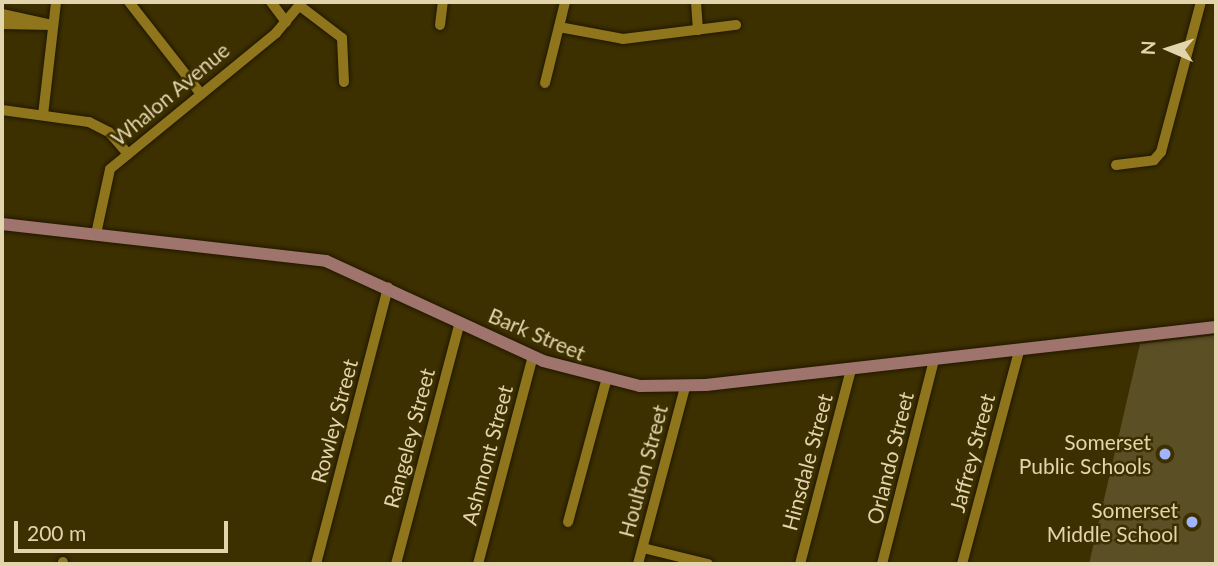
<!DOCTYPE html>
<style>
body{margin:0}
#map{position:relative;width:1218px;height:566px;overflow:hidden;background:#3d3000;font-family:Lato,sans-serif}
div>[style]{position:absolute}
.green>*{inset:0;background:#5b4f25}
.roads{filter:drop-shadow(0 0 2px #201800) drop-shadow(0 0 2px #201800)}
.minor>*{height:10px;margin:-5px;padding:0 5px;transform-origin:5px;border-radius:5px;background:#8f761c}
.major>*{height:12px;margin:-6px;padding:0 6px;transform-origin:6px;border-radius:6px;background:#9f746c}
.dots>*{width:19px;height:19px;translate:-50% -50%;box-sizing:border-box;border:4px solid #3d3000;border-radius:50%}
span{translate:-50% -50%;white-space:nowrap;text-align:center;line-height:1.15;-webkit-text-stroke:5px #3d3000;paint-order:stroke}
.street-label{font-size:21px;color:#e2d5ae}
.poi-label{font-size:21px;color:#e2d5ae}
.right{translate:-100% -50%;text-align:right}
.frame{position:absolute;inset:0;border:4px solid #e2d5ae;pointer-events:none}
.north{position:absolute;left:1134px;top:14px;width:70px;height:70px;-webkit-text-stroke:5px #3d3000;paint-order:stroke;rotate:273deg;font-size:19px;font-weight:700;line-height:28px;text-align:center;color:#e2d5ae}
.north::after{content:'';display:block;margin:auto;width:24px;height:32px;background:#e2d5ae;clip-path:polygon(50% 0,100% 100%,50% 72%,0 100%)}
.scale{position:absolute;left:14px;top:521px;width:214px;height:32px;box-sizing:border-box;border:4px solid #e2d5ae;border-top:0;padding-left:9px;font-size:21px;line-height:24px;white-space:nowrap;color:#e2d5ae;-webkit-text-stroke:5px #3d3000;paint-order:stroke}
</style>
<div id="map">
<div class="green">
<div style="clip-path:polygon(1216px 335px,1216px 564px,1089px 564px,1140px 344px)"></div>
</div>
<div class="roads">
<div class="minor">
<div style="left:129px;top:2px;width:117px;rotate:52deg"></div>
<div style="left:271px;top:2px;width:25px;rotate:53deg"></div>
<div style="left:696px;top:2px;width:28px;rotate:86deg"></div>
<div style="left:300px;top:6px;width:53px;rotate:37.3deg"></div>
<div style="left:342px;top:38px;width:44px;rotate:87.4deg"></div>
<div style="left:2px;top:14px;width:51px;rotate:12.4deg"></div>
<div style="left:2px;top:24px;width:50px;rotate:1.1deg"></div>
<div style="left:440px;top:25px;width:23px;rotate:-83deg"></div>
<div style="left:559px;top:27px;width:65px;rotate:10.6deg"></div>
<div style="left:623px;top:39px;width:114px;rotate:-7.1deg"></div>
<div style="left:545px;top:83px;width:83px;rotate:-76.1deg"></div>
<div style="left:2px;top:110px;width:88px;rotate:7.9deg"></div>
<div style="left:89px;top:122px;width:22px;rotate:27deg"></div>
<div style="left:109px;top:132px;width:29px;rotate:49deg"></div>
<div style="left:43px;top:115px;width:114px;rotate:-83.4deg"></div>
<div style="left:1116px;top:165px;width:38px;rotate:-7deg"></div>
<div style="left:1154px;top:160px;width:11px;rotate:-49deg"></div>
<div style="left:1161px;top:152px;width:155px;rotate:-75.1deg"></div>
<div style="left:96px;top:234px;width:66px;rotate:-77.8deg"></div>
<div style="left:110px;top:169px;width:215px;rotate:-39.3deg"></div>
<div style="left:276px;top:33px;width:40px;rotate:-50deg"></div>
<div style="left:568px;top:522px;width:146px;rotate:-74.9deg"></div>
<div style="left:643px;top:548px;width:67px;rotate:13.8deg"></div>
<div style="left:63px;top:564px;width:2px;rotate:-90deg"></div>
<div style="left:316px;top:564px;width:286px;rotate:-75.4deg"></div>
<div style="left:396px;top:564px;width:250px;rotate:-75.2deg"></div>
<div style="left:478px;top:564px;width:215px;rotate:-75.2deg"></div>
<div style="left:638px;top:564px;width:183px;rotate:-75.1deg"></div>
<div style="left:800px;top:564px;width:202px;rotate:-75.3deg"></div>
<div style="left:882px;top:564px;width:211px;rotate:-75.7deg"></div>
<div style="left:962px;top:564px;width:220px;rotate:-75deg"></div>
</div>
<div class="major">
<div style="left:2px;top:224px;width:326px;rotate:6.5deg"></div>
<div style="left:326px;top:261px;width:239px;rotate:24.7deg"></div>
<div style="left:543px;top:361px;width:100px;rotate:14.5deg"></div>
<div style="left:640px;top:386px;width:66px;rotate:-0.9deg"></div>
<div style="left:706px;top:385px;width:513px;rotate:-6.49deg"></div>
</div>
</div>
<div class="dots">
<div style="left:1165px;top:454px;background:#a0b3fd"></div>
<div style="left:1192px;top:522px;background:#a0b3fd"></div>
</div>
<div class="street-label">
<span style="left:170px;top:94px;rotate:-40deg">Whalon Avenue</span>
<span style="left:537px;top:334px;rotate:23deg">Bark Street</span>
<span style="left:334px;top:421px;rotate:-75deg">Rowley Street</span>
<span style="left:409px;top:438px;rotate:-75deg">Rangeley Street</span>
<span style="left:972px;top:453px;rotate:-75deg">Jaffrey Street</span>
<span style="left:487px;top:455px;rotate:-75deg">Ashmont Street</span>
<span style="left:890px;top:458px;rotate:-76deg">Orlando Street</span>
<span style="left:807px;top:462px;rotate:-75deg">Hinsdale Street</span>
<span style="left:643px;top:471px;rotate:-75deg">Houlton Street</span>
</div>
<div class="poi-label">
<span class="right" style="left:1151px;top:454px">Somerset<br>Public Schools</span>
<span class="right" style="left:1178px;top:522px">Somerset<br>Middle School</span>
</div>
<div class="frame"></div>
<div class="north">N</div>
<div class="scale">200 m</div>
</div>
